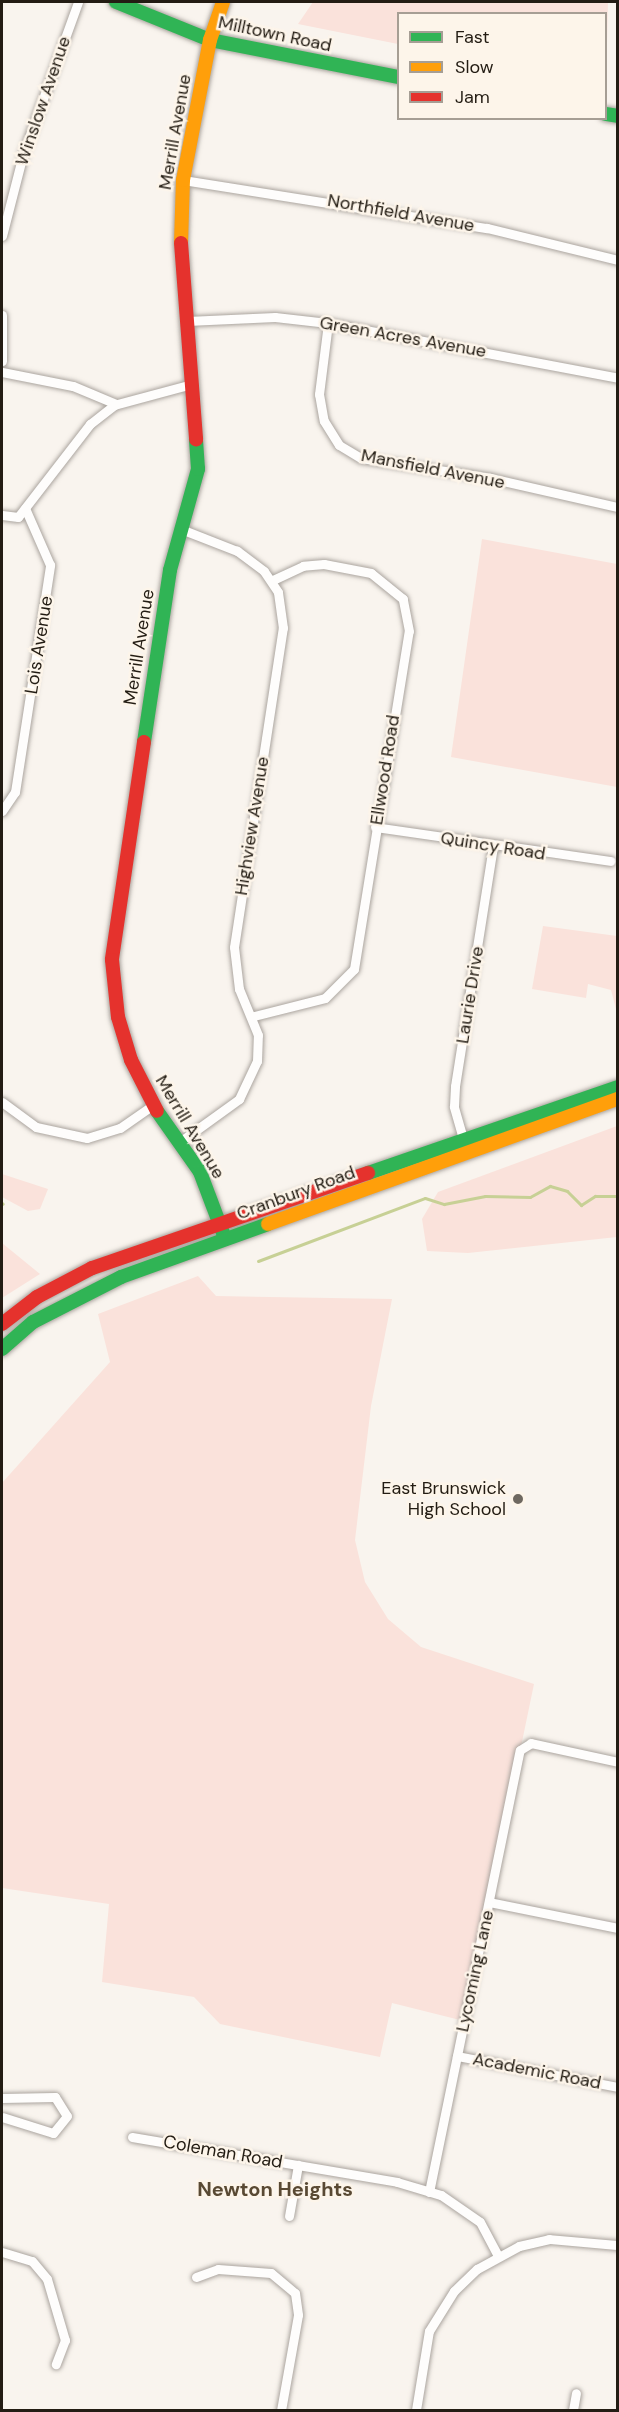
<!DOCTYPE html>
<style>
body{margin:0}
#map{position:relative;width:619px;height:2412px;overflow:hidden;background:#f9f4ee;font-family:"DM Sans",sans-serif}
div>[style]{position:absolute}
.green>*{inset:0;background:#fae2db}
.stream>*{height:3px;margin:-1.5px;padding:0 1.5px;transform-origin:1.5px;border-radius:1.5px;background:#c7d095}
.roads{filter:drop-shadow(0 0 2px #aba59f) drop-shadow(0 0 2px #aba59f)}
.street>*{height:9px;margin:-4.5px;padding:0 4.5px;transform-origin:4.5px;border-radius:4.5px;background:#fefdfc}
.fast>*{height:14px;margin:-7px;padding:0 7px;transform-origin:7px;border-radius:7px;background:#30b455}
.slow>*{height:14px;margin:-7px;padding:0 7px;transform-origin:7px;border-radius:7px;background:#ff9f0a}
.jam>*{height:14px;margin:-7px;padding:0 7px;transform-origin:7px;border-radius:7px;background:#e5322d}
.dots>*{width:16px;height:16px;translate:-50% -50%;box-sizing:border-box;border:3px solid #fdf5ea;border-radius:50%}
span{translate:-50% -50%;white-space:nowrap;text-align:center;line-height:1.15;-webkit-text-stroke:5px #fdf5ea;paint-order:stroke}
.street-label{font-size:18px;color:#231c13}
.poi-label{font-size:18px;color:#231c13}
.right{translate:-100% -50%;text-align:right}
.neighbourhood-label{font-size:20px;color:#594933;font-weight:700}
.frame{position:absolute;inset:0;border:3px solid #231c13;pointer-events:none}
.legend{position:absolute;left:397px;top:12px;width:210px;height:108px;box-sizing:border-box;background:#fdf5ea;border:2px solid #a69e94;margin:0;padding:8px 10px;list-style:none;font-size:18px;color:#231c13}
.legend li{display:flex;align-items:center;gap:12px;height:30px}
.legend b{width:30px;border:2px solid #a69e94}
</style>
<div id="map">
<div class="green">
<div style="clip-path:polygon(313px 2px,608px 2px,606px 85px,606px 14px,398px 14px,398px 44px,298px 24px)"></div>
<div style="clip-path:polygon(482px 539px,617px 564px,617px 787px,451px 757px)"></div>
<div style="clip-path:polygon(543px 926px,617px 936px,617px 1013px,611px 990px,588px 984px,586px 998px,532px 989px)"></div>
<div style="clip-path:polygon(617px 1126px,617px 1237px,468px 1253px,427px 1251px,422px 1219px,438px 1192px)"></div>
<div style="clip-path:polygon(2px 1174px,48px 1189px,40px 1209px,28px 1211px,2px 1197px)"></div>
<div style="clip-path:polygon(2px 1243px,40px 1274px,2px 1298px)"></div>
<div style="clip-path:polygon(198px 1276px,216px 1296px,392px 1299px,371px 1406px,355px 1540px,365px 1582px,388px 1619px,421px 1647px,534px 1684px,464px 2021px,392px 2003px,380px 2057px,220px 2024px,194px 1997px,102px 1982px,109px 1904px,2px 1888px,2px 1483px,110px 1362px,98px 1314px)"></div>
</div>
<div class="stream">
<div style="left:2px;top:1203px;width:1px;rotate:45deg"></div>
<div style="left:258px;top:1261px;width:178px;rotate:-20.7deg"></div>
<div style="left:425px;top:1198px;width:20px;rotate:18deg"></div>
<div style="left:444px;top:1204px;width:42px;rotate:-11deg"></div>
<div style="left:485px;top:1196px;width:45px;rotate:1.3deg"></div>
<div style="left:530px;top:1197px;width:23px;rotate:-29deg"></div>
<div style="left:550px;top:1186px;width:18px;rotate:16deg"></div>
<div style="left:567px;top:1191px;width:20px;rotate:45deg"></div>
<div style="left:581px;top:1205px;width:17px;rotate:-33deg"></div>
<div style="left:595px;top:1196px;width:23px"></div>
</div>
<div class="roads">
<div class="street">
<div style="left:183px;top:180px;width:308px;rotate:9deg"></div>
<div style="left:487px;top:228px;width:135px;rotate:13.7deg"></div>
<div style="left:2px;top:236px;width:85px;rotate:-75.6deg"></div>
<div style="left:23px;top:154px;width:162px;rotate:-70.1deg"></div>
<div style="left:2px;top:315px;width:46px;rotate:90deg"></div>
<div style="left:187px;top:321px;width:88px;rotate:-2.6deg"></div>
<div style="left:275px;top:317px;width:53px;rotate:6.5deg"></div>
<div style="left:328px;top:323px;width:295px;rotate:10.7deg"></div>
<div style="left:328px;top:323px;width:72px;rotate:97.2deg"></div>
<div style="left:319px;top:394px;width:27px;rotate:80deg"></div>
<div style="left:324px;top:421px;width:28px;rotate:58deg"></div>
<div style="left:339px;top:445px;width:26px;rotate:31deg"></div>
<div style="left:361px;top:458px;width:131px;rotate:8.8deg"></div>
<div style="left:490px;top:478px;width:131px;rotate:12.8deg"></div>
<div style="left:2px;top:372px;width:72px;rotate:11.2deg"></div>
<div style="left:73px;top:386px;width:47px;rotate:22.7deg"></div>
<div style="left:2px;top:515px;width:16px;rotate:7deg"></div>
<div style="left:18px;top:517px;width:118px;rotate:-52.3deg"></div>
<div style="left:90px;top:424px;width:31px;rotate:-38deg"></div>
<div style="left:114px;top:405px;width:81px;rotate:-15.1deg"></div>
<div style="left:2px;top:811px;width:23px;rotate:-56deg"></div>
<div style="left:15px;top:792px;width:230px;rotate:-81.2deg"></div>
<div style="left:50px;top:565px;width:62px;rotate:-113.7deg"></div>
<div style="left:375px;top:827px;width:238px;rotate:8.2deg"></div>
<div style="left:254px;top:1016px;width:73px;rotate:-14.2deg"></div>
<div style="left:325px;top:998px;width:41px;rotate:-45deg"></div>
<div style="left:354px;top:969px;width:342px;rotate:-80.8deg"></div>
<div style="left:409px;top:631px;width:33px;rotate:-101deg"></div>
<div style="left:403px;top:599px;width:41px;rotate:-140.9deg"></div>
<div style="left:371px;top:573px;width:48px;rotate:-169.2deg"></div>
<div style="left:324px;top:564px;width:21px;rotate:175deg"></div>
<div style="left:303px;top:566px;width:33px;rotate:155deg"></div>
<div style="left:2px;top:1102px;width:42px;rotate:36.3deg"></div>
<div style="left:36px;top:1127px;width:52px;rotate:12.2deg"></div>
<div style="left:87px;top:1138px;width:34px;rotate:-17deg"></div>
<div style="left:120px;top:1128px;width:40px;rotate:-34.9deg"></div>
<div style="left:181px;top:1141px;width:72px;rotate:-35.9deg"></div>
<div style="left:239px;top:1099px;width:42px;rotate:-64.7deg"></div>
<div style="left:257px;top:1061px;width:26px;rotate:-88deg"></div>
<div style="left:258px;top:1035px;width:50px;rotate:-112.4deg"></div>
<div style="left:239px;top:989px;width:42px;rotate:-96.8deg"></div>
<div style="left:234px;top:947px;width:323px;rotate:-81.3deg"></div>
<div style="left:283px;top:628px;width:36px;rotate:-98deg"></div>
<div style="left:278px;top:592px;width:25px;rotate:-124deg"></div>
<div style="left:264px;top:571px;width:34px;rotate:-143deg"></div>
<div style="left:237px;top:551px;width:60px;rotate:-158.6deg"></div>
<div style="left:464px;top:1142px;width:37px;rotate:-106deg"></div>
<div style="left:454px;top:1106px;width:20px;rotate:-87deg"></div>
<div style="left:455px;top:1086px;width:242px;rotate:-81deg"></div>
<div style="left:489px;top:1902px;width:132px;rotate:11.4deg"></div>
<div style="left:457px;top:2056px;width:164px;rotate:10.9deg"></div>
<div style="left:2px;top:2098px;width:53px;rotate:-1.1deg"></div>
<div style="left:55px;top:2097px;width:22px;rotate:58deg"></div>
<div style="left:67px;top:2116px;width:22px;rotate:129deg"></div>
<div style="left:53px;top:2133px;width:53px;rotate:-162.6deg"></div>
<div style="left:132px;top:2137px;width:269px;rotate:9.6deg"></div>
<div style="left:397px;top:2182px;width:46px;rotate:16.5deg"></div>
<div style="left:441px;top:2195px;width:47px;rotate:34.7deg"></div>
<div style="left:480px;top:2222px;width:38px;rotate:62deg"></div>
<div style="left:429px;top:2192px;width:451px;rotate:-78.4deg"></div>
<div style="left:520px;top:1750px;width:13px;rotate:-32deg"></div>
<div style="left:531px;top:1743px;width:89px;rotate:12.3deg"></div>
<div style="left:289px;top:2216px;width:52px;rotate:-80deg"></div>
<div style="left:2px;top:2252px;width:31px;rotate:17deg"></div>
<div style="left:32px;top:2261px;width:23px;rotate:50deg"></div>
<div style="left:47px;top:2279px;width:64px;rotate:73.6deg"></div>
<div style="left:65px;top:2340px;width:26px;rotate:111deg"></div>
<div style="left:196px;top:2277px;width:23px;rotate:-20deg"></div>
<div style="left:218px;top:2269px;width:53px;rotate:4.3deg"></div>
<div style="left:271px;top:2273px;width:31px;rotate:40deg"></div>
<div style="left:295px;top:2293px;width:22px;rotate:82deg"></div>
<div style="left:298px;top:2315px;width:97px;rotate:100.1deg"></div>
<div style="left:416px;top:2410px;width:80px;rotate:-80.7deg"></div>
<div style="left:429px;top:2331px;width:47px;rotate:-58deg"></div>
<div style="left:454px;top:2291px;width:32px;rotate:-44deg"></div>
<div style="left:477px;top:2269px;width:48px;rotate:-28.7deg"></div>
<div style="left:519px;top:2246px;width:31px;rotate:-13deg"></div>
<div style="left:549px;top:2239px;width:69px;rotate:5deg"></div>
<div style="left:573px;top:2410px;width:17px;rotate:-80deg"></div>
</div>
<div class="fast">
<div style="left:116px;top:2px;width:101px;rotate:22deg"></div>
<div style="left:210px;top:40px;width:192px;rotate:11.1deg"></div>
<div style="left:606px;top:114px;width:12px;rotate:9deg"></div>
<div style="left:144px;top:742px;width:174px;rotate:-81.4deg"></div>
<div style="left:170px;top:570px;width:105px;rotate:-74.5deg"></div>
<div style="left:198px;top:469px;width:30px;rotate:-94deg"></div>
<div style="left:157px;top:1111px;width:75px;rotate:54.8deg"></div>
<div style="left:200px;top:1172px;width:71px;rotate:69.3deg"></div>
<div style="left:368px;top:1173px;width:264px;rotate:-19deg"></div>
<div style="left:2px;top:1349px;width:41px;rotate:-41.1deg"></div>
<div style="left:33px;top:1322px;width:99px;rotate:-27.1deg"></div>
<div style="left:121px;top:1277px;width:156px;rotate:-19.8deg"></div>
</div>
<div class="slow">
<div style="left:181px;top:243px;width:63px;rotate:-88.2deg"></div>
<div style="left:183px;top:180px;width:143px;rotate:-79.1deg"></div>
<div style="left:210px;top:40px;width:40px;rotate:-71.1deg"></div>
<div style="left:268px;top:1224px;width:372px;rotate:-19.7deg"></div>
</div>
<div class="jam">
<div style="left:181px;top:243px;width:197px;rotate:85.6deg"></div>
<div style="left:144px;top:742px;width:220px;rotate:98.4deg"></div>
<div style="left:112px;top:960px;width:57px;rotate:84deg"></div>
<div style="left:118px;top:1017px;width:45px;rotate:73.2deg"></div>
<div style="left:131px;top:1060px;width:57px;rotate:63deg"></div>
<div style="left:2px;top:1324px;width:44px;rotate:-37.6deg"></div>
<div style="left:37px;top:1297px;width:62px;rotate:-27.8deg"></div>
<div style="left:92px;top:1268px;width:292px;rotate:-19deg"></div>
</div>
</div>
<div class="dots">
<div style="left:518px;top:1499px;background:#6e6860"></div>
</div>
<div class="street-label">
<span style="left:275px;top:34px;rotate:12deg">Milltown Road</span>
<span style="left:43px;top:101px;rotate:-71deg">Winslow Avenue</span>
<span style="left:175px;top:132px;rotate:-80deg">Merrill Avenue</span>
<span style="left:401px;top:213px;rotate:10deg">Northfield Avenue</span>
<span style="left:403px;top:337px;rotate:10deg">Green Acres Avenue</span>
<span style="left:433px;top:469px;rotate:11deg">Mansfield Avenue</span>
<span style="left:39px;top:645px;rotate:-81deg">Lois Avenue</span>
<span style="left:139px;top:647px;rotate:-81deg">Merrill Avenue</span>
<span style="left:385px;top:770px;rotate:-81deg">Ellwood Road</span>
<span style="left:252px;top:826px;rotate:-81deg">Highview Avenue</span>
<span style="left:493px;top:846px;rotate:9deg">Quincy Road</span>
<span style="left:470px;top:995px;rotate:-81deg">Laurie Drive</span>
<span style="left:190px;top:1127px;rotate:59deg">Merrill Avenue</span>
<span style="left:296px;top:1193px;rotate:-20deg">Cranbury Road</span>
<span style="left:475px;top:1971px;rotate:-78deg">Lycoming Lane</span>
<span style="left:537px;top:2071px;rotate:11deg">Academic Road</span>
<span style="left:223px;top:2152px;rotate:10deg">Coleman Road</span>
</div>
<div class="poi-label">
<span class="right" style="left:506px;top:1499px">East Brunswick<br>High School</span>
</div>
<div class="neighbourhood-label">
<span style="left:275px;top:2189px">Newton Heights</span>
</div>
<div class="frame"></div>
<ul class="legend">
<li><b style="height:8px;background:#30b455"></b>Fast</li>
<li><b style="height:8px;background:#ff9f0a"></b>Slow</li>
<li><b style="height:8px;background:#e5322d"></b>Jam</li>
</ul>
</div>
